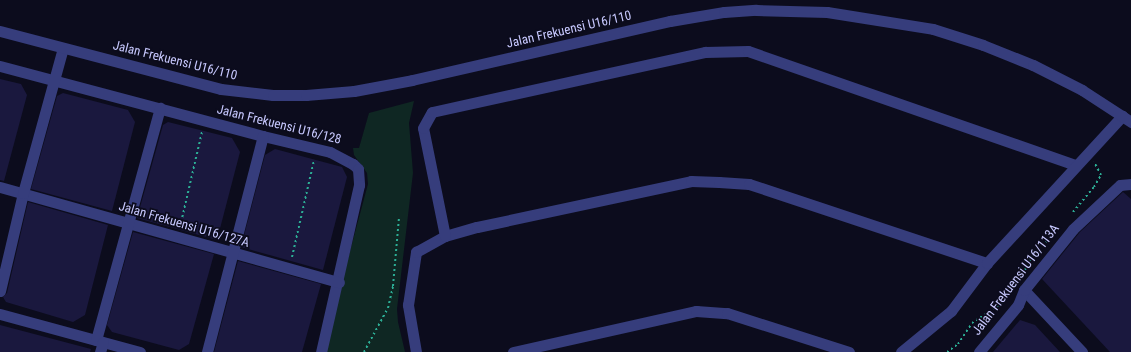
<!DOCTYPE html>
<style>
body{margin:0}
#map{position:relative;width:1131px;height:352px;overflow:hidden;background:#0c0c1d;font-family:"Roboto Condensed",sans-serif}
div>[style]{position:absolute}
.green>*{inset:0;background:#0f2723}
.building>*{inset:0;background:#1a183e}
.path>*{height:2px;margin-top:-1px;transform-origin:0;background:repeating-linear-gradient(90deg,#2cae95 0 2px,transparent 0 5px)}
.minor>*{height:11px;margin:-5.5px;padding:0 5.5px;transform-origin:5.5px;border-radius:5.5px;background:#363d7c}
.tertiary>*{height:11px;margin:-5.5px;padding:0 5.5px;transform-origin:5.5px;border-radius:5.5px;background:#363d7c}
span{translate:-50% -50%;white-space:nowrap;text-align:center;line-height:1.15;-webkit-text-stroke:3.5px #0c0c1d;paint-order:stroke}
.street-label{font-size:13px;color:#c8c9ff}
</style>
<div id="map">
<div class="green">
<div style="clip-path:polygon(414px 101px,409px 123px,413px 173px,397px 309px,398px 322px,405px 352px,323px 352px,368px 184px,367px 173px,354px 155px,353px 148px,359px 148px,369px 113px)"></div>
</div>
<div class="building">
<div style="clip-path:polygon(0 79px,21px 84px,27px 95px,4px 181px,0 180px)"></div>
<div style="clip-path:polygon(63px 93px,128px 110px,135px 122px,112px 211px,31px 189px,57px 96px)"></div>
<div style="clip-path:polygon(168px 122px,232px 138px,240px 152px,217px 240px,137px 218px,163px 125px)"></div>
<div style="clip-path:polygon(275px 149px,342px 167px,347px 177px,323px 270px,241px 247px,265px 155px)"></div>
<div style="clip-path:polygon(1123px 192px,1131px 199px,1131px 352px,1110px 352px,1042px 279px,1080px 232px)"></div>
<div style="clip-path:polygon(28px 202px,108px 225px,85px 315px,73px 322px,6px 302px,3px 297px,7px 293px)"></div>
<div style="clip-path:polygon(133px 232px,214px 254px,189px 344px,179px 350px,112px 332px,107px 325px)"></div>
<div style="clip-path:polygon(238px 261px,321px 284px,302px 352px,214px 352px)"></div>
<div style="clip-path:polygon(1020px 320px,1035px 325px,1060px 352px,993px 352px)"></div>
<div style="clip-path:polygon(0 325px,91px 349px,90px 352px,0 352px)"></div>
</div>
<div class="path">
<div style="left:1073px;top:212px;width:33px;rotate:-50deg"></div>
<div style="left:1094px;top:187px;width:14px;rotate:-60deg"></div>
<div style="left:1101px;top:175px;width:15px;rotate:-118deg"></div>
<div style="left:180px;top:227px;width:98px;rotate:-77deg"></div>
<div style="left:292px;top:257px;width:99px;rotate:-77.2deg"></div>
<div style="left:1025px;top:270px;width:20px;rotate:-63deg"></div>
<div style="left:1034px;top:252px;width:20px;rotate:-41deg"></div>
<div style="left:364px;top:352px;width:50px;rotate:-61.4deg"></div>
<div style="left:388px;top:308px;width:23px;rotate:-77deg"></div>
<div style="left:393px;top:286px;width:68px;rotate:-85deg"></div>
<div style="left:947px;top:352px;width:14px;rotate:-36deg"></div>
<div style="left:958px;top:344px;width:25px;rotate:-56deg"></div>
<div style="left:972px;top:323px;width:40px;rotate:-34deg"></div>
</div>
<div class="minor">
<div style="left:0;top:66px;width:272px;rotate:14.9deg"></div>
<div style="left:263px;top:136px;width:69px;rotate:13.4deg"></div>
<div style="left:330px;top:152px;width:26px;rotate:28deg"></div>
<div style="left:353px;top:164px;width:7px;rotate:45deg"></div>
<div style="left:358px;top:169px;width:16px;rotate:86deg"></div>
<div style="left:359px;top:185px;width:171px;rotate:102.8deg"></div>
<div style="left:0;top:187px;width:352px;rotate:15.7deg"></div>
<div style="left:445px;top:236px;width:33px;rotate:-16deg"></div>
<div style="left:477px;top:227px;width:219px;rotate:-12.1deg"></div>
<div style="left:691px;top:181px;width:28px;rotate:2deg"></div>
<div style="left:719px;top:182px;width:30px;rotate:4deg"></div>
<div style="left:749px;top:184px;width:251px;rotate:18.4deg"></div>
<div style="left:1024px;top:290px;width:85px;rotate:46.9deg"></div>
<div style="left:0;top:291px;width:101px;rotate:-76.8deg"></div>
<div style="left:23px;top:193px;width:150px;rotate:-74.6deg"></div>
<div style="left:0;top:314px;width:145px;rotate:15.2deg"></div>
<div style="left:96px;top:340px;width:241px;rotate:-74.6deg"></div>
<div style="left:100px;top:352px;width:10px;rotate:-73deg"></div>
<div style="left:207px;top:352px;width:223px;rotate:-75.5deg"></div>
<div style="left:416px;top:352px;width:48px;rotate:-99.7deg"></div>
<div style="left:408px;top:305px;width:54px;rotate:-81.4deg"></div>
<div style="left:416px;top:252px;width:33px;rotate:-29deg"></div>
<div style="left:445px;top:236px;width:110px;rotate:-101.5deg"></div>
<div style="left:423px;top:128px;width:18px;rotate:-61deg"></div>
<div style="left:432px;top:112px;width:280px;rotate:-12.4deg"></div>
<div style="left:705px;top:52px;width:43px;rotate:-1.3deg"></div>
<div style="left:748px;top:51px;width:347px;rotate:19.2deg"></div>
<div style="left:513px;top:352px;width:188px;rotate:-12.6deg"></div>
<div style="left:696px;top:311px;width:31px;rotate:4deg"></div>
<div style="left:727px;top:313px;width:128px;rotate:17.7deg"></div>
<div style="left:901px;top:352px;width:65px;rotate:-39.4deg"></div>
<div style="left:951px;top:311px;width:60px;rotate:-53.1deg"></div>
<div style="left:987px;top:263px;width:200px;rotate:-47.4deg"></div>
<div style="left:979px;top:352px;width:61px;rotate:-50.3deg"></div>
<div style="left:1018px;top:305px;width:16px;rotate:-68deg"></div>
<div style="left:1024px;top:290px;width:78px;rotate:-51.2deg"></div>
<div style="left:1073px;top:229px;width:64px;rotate:-43.1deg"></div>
<div style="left:1120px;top:185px;width:11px;rotate:-5deg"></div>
</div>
<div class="tertiary">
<div style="left:0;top:31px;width:228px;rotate:14.7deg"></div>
<div style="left:221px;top:89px;width:52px;rotate:6.6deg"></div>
<div style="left:273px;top:95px;width:33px"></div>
<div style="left:306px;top:95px;width:48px;rotate:-4.8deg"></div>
<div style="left:354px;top:91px;width:59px;rotate:-10.7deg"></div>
<div style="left:412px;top:80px;width:265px;rotate:-12.9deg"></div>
<div style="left:670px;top:21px;width:55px;rotate:-9.5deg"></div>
<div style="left:724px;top:12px;width:32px;rotate:-4deg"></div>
<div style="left:756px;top:10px;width:71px;rotate:1.6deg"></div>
<div style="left:827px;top:12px;width:107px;rotate:9.1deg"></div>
<div style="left:933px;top:29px;width:52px;rotate:17.7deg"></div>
<div style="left:983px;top:45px;width:54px;rotate:21.8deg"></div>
<div style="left:1033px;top:65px;width:55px;rotate:27deg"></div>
<div style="left:1082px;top:90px;width:59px;rotate:33.1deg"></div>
</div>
<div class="street-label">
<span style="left:569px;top:30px;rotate:-13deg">Jalan Frekuensi U16/110</span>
<span style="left:175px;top:61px;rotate:14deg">Jalan Frekuensi U16/110</span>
<span style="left:279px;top:125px;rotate:14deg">Jalan Frekuensi U16/128</span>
<span style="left:184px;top:225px;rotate:16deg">Jalan Frekuensi U16/127A</span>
<span style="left:1016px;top:280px;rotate:-53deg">Jalan Frekuensi U16/113A</span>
</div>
</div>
